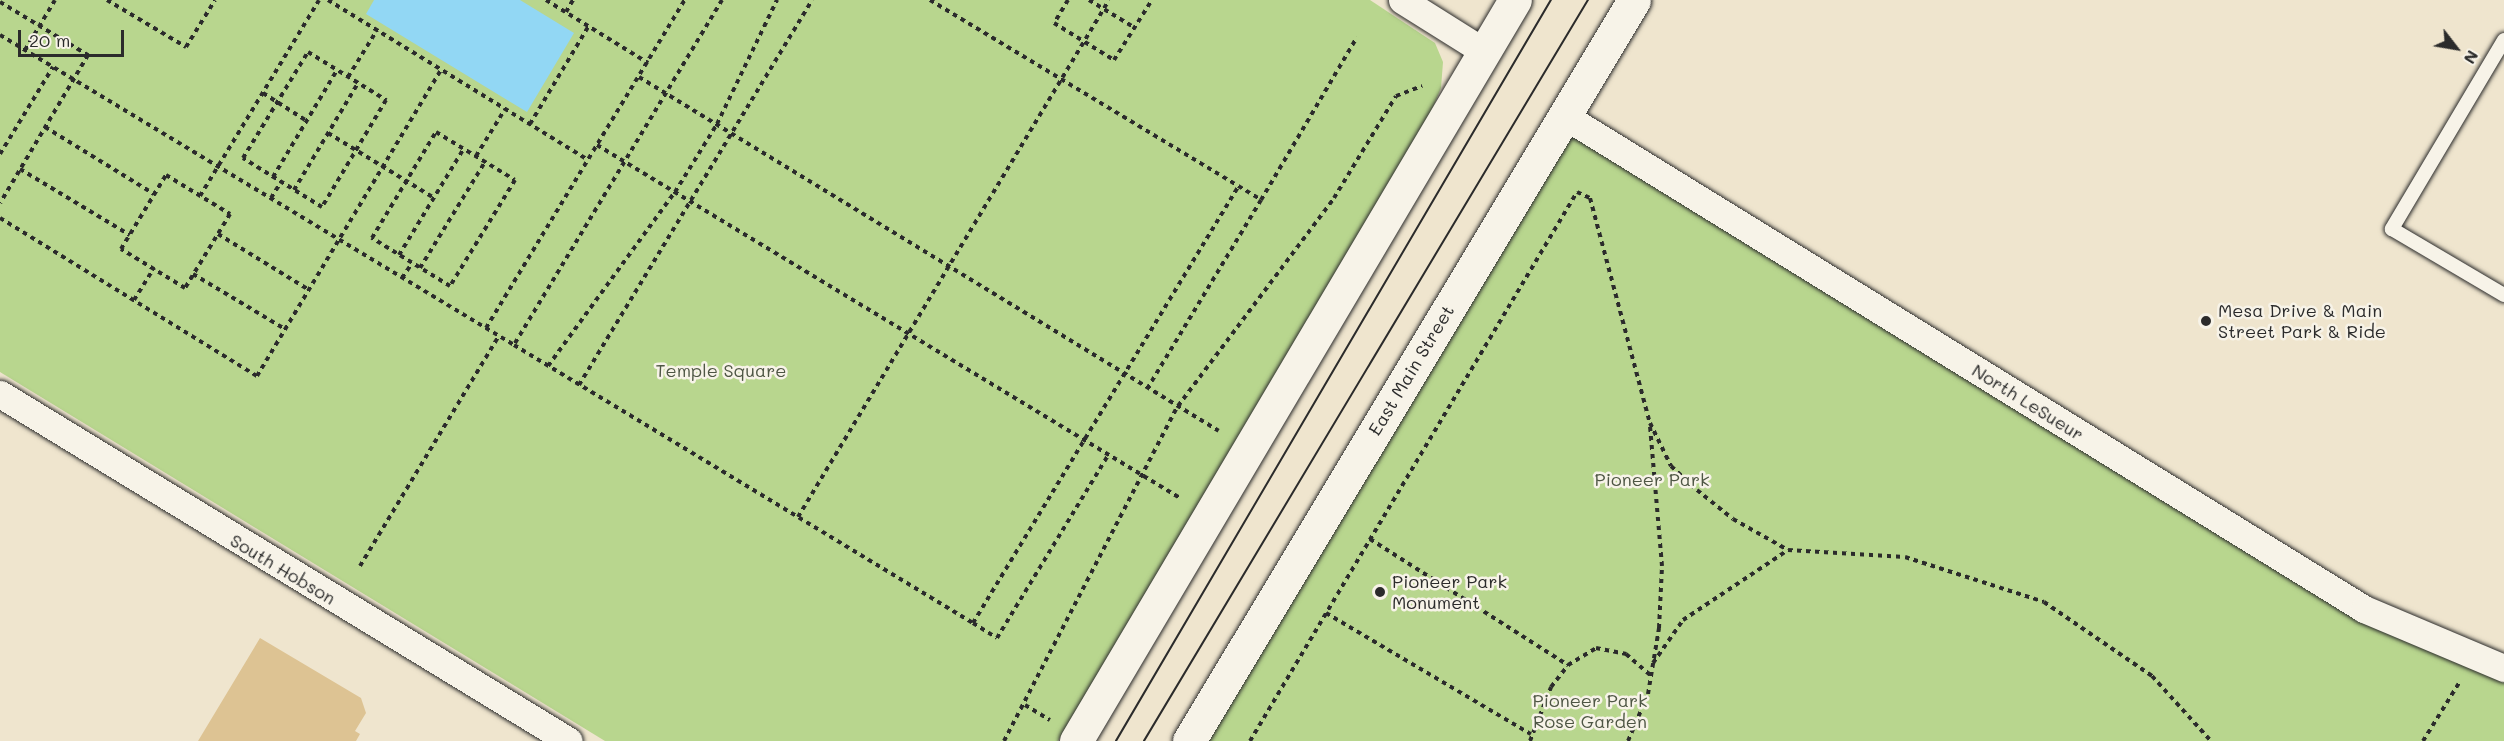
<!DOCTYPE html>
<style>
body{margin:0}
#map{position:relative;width:2504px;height:741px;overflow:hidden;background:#efe5ce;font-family:Mali,sans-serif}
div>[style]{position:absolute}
.green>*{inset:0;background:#b8d68e}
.water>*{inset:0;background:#92d7f4}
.building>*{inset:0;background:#ddc393}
.path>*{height:4px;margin-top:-2px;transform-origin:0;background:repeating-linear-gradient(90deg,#2b2b2b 0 4.5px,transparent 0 9px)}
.roads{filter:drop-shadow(0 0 2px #2b2b2b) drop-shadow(0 0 2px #2b2b2b)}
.lane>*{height:14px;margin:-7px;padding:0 7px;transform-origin:7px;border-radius:7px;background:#f7f3e8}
.street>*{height:27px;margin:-13.5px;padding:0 13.5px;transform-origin:13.5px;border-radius:13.5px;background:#f7f3e8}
.primary>*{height:33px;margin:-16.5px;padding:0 16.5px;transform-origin:16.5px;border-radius:16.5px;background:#f7f3e8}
.tram>*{height:1.5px;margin:-0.75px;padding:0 0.75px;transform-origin:0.75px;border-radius:0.75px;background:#2b2b2b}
.dots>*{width:16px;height:16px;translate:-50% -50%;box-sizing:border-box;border:3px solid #f7f3e8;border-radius:50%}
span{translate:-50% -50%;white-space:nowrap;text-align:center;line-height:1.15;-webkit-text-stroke:5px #f7f3e8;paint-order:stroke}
.poi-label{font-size:18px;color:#2b2b2b}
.left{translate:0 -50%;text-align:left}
.park-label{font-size:18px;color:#4e5644}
.street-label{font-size:18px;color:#2b2b2b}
.north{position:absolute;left:2426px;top:18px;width:60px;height:60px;-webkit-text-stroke:4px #f7f3e8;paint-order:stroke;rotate:121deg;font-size:16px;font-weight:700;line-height:24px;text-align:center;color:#2b2b2b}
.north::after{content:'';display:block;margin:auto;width:21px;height:27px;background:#2b2b2b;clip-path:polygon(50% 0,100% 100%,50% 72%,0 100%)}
.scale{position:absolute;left:18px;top:30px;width:106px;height:27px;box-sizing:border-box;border:3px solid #2b2b2b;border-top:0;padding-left:8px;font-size:18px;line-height:21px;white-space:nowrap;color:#2b2b2b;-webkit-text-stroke:4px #f7f3e8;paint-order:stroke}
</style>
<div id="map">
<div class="green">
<div style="clip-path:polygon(0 0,1370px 0,1435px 43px,1443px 62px,1441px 88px,1431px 112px,1058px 741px,605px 741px,0 372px)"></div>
<div style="clip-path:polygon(1563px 115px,2364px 609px,2504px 668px,2504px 741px,1189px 741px)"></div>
</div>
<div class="water">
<div style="clip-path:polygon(374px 0,520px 0,574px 33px,527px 112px,366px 14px)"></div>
</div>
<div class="building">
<div style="clip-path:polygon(260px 638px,361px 698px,366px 713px,355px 731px,360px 734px,356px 741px,198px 741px)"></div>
</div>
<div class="path">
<div style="left:107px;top:0;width:92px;rotate:30.7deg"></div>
<div style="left:186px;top:47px;width:55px;rotate:-58.3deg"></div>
<div style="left:328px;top:0;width:305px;rotate:31.6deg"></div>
<div style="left:546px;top:0;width:120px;rotate:31.7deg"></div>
<div style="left:722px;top:0;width:403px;rotate:121.1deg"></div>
<div style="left:514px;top:345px;width:537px;rotate:31.2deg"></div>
<div style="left:973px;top:623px;width:510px;rotate:-58.71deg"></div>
<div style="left:930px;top:0;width:387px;rotate:31.1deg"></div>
<div style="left:1261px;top:200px;width:218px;rotate:121.1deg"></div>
<div style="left:1068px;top:0;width:27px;rotate:121deg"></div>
<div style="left:1054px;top:23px;width:70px;rotate:31.7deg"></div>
<div style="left:1114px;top:60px;width:71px;rotate:-57.7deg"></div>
<div style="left:1089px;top:0;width:54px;rotate:31.3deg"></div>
<div style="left:0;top:2px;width:103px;rotate:31.1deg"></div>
<div style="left:88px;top:55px;width:172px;rotate:120.7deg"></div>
<div style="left:566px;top:12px;width:14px;rotate:-60deg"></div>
<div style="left:0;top:35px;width:600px;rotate:31.09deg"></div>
<div style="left:25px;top:50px;width:58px;rotate:-59deg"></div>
<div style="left:308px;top:52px;width:92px;rotate:31.6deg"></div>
<div style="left:386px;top:100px;width:125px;rotate:120.9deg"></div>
<div style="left:322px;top:207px;width:93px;rotate:-148.2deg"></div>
<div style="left:243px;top:158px;width:124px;rotate:-58.5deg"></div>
<div style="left:348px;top:77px;width:55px;rotate:-58.3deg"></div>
<div style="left:639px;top:77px;width:679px;rotate:31.4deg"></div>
<div style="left:263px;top:93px;width:52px;rotate:32.5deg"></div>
<div style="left:530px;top:124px;width:113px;rotate:-59.1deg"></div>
<div style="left:45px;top:127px;width:128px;rotate:31.6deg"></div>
<div style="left:436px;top:132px;width:92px;rotate:31.3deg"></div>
<div style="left:515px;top:180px;width:124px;rotate:121.5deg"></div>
<div style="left:450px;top:286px;width:92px;rotate:-148.4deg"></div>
<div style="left:372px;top:238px;width:124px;rotate:-58.9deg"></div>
<div style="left:328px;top:133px;width:124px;rotate:31.5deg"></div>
<div style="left:597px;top:145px;width:682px;rotate:31.19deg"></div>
<div style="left:0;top:154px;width:102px;rotate:-58.7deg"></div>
<div style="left:476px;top:156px;width:55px;rotate:-58.3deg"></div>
<div style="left:20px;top:169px;width:128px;rotate:31deg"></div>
<div style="left:166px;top:175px;width:75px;rotate:31.4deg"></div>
<div style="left:230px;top:214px;width:87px;rotate:121.3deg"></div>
<div style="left:185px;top:288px;width:75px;rotate:-148.6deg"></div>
<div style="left:121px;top:249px;width:87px;rotate:-58.7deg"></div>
<div style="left:273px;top:177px;width:125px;rotate:-59.1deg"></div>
<div style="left:294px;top:190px;width:125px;rotate:-59.1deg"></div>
<div style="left:200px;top:196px;width:229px;rotate:-58.7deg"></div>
<div style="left:271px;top:198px;width:19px;rotate:-58deg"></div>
<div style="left:1261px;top:200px;width:189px;rotate:-59.5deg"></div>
<div style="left:0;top:218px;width:302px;rotate:31.6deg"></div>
<div style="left:257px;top:376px;width:357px;rotate:-59deg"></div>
<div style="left:218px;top:234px;width:107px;rotate:31.6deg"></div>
<div style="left:399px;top:255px;width:125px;rotate:-58.7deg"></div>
<div style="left:420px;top:268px;width:124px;rotate:-58.5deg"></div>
<div style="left:193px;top:274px;width:107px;rotate:30.9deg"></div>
<div style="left:402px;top:278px;width:18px;rotate:-56deg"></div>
<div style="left:134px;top:300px;width:38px;rotate:-58deg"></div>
<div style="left:486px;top:328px;width:384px;rotate:-58.8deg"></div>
<div style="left:548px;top:366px;width:215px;rotate:-53.9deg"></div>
<div style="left:675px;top:192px;width:80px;rotate:-58.3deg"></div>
<div style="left:717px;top:124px;width:138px;rotate:-64.2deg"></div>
<div style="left:579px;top:385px;width:450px;rotate:-58.8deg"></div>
<div style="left:798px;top:517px;width:603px;rotate:-58.97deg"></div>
<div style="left:1370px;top:539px;width:235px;rotate:32.5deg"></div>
<div style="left:360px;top:566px;width:269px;rotate:-58.9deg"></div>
<div style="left:1326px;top:613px;width:238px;rotate:30.6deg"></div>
<div style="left:973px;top:623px;width:28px;rotate:32deg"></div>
<div style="left:997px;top:638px;width:215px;rotate:-58.7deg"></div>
<div style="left:1653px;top:663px;width:52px;rotate:-55.1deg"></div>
<div style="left:1683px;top:620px;width:126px;rotate:-33.7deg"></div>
<div style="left:1025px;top:705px;width:29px;rotate:31deg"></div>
<div style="left:1004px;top:741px;width:377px;rotate:-62.6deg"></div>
<div style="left:1178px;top:406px;width:260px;rotate:-53.1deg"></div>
<div style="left:1334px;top:198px;width:119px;rotate:-58.7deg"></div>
<div style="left:1396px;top:96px;width:28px;rotate:-21deg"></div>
<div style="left:1250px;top:741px;width:639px;rotate:-59.22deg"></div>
<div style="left:1577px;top:192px;width:14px;rotate:25deg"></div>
<div style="left:1590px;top:198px;width:233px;rotate:75.1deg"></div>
<div style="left:1650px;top:423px;width:48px;rotate:64deg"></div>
<div style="left:1671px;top:466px;width:35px;rotate:43deg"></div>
<div style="left:1697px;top:490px;width:46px;rotate:38.9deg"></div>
<div style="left:1733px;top:519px;width:63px;rotate:29.4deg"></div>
<div style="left:1788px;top:550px;width:117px;rotate:3.4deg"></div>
<div style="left:1905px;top:557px;width:146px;rotate:17.9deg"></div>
<div style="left:2044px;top:602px;width:131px;rotate:34.4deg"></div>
<div style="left:2152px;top:676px;width:88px;rotate:47.8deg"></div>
<div style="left:1530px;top:741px;width:58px;rotate:-68.7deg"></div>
<div style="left:1551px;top:687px;width:28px;rotate:-52deg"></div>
<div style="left:1568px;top:665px;width:33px;rotate:-31deg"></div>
<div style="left:1596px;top:648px;width:31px;rotate:11deg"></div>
<div style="left:1626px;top:654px;width:32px;rotate:41deg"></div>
<div style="left:1628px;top:741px;width:51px;rotate:-66.9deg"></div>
<div style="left:1648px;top:694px;width:67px;rotate:-80.5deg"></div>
<div style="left:1659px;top:628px;width:62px;rotate:-87.2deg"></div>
<div style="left:1662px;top:566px;width:140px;rotate:-94.9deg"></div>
<div style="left:2423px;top:741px;width:68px;rotate:-58.2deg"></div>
</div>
<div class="roads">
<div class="lane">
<div style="left:2504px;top:40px;width:220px;rotate:120.7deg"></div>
<div style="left:2392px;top:229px;width:130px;rotate:30.5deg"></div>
</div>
<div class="street">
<div style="left:1402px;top:0;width:98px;rotate:32.1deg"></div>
<div style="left:1563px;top:115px;width:941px;rotate:31.66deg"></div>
<div style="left:2364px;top:609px;width:152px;rotate:22.9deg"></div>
<div style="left:0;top:394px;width:666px;rotate:31.38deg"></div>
</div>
<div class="primary">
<div style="left:1076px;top:741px;width:861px;rotate:-59.36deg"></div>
<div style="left:1189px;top:741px;width:864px;rotate:-59.01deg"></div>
</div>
</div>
<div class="tram">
<div style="left:1116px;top:741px;width:859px;rotate:-59.59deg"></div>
<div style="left:1144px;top:741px;width:864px;rotate:-59.07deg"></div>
</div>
<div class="dots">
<div style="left:2206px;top:321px;background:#2b2b2b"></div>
<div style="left:1380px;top:592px;background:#2b2b2b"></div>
</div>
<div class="poi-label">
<span class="left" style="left:2218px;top:321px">Mesa Drive &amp; Main<br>Street Park &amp; Ride</span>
<span class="left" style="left:1392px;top:592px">Pioneer Park<br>Monument</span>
</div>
<div class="park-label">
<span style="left:721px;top:370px">Temple Square</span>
<span style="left:1652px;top:479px">Pioneer Park</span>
<span style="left:1590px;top:711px">Pioneer Park<br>Rose Garden</span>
</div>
<div class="street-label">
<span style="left:1411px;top:370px;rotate:-59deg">East Main Street</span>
<span style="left:2028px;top:402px;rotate:32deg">North LeSueur</span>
<span style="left:283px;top:569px;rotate:31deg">South Hobson</span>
</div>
<div class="north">N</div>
<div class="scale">20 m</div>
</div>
